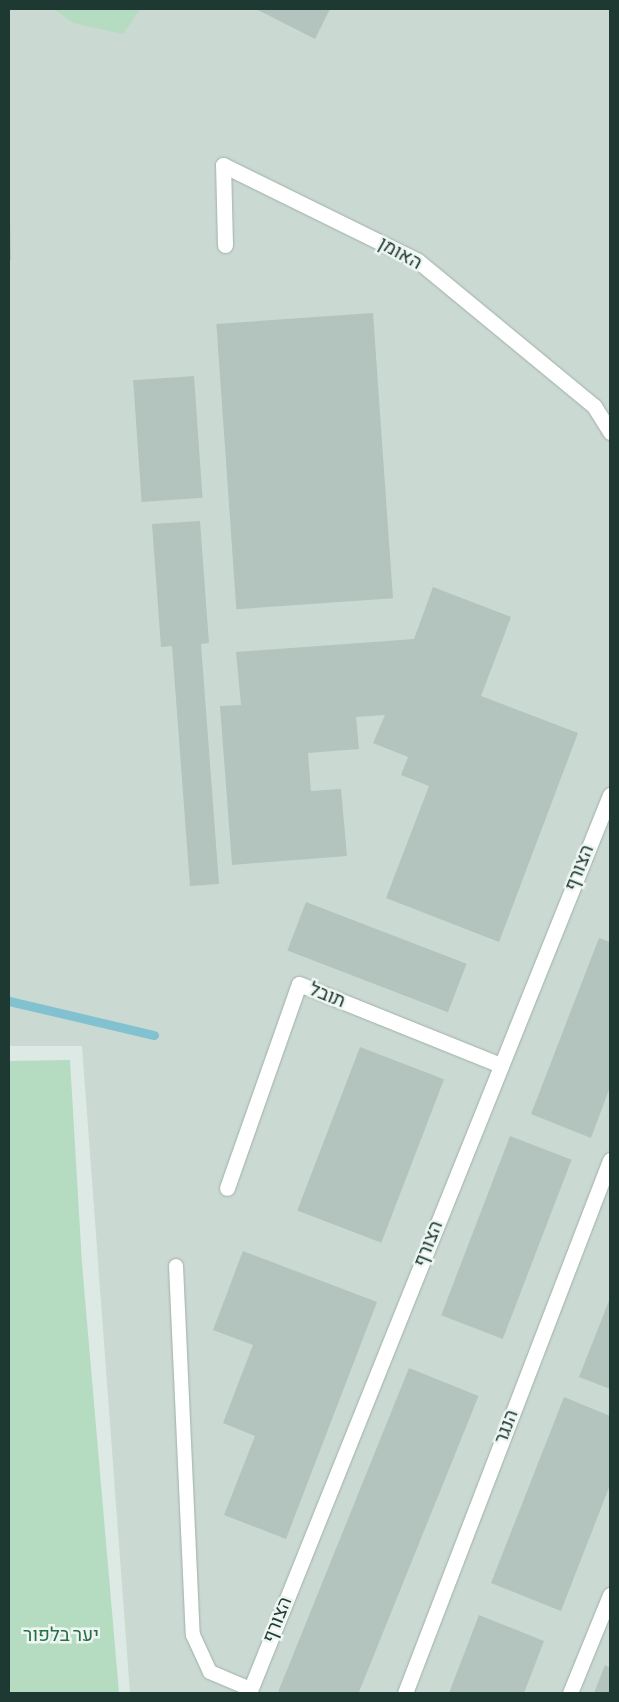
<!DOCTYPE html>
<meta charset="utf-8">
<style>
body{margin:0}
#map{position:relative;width:619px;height:1702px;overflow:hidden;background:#dde9e4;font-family:"Alegreya Sans",Heebo,sans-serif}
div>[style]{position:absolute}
.built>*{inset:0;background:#cbd9d3}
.green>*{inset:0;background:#b5dbc0}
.stream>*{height:9px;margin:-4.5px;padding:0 4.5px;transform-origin:4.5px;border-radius:4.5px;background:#82c2d0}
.building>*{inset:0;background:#b2c4bd;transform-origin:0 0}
.roads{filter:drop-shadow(0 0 1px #a0b0ab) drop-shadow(0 0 1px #a0b0ab)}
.service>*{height:14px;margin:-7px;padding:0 7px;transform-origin:7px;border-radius:7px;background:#fff}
.minor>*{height:15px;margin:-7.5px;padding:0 7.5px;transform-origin:7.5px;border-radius:7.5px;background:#fff}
span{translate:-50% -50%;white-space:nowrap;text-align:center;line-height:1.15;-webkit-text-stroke:5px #edf6f2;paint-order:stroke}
.street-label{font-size:19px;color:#1e3832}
.park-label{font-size:19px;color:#286f46}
.frame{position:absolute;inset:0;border:10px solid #1e3832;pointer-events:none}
</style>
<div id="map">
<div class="built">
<div style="clip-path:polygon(9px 9px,610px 9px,610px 1693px,130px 1693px,82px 1046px,9px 1046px)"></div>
</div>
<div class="green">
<div style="clip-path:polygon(54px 9px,140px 9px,123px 34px,73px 23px)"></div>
<div style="clip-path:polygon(70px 1060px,82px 1264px,119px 1693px,9px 1693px,9px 1061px)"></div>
</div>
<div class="stream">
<div style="left:9px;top:1001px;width:149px;rotate:13.2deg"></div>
</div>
<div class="building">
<div style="clip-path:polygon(256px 9px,330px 9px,315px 39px)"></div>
<div style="clip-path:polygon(9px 216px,10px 216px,11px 260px,9px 260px)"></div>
<div style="left:373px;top:313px;width:286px;height:157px;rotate:86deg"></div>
<div style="left:194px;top:376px;width:122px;height:61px;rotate:86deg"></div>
<div style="clip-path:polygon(200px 521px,209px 643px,201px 644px,219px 884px,190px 886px,172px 646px,161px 647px,152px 524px)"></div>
<div style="clip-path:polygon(433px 587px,511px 617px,481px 696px,578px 733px,499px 942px,386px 898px,429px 786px,401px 775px,408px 757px,373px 743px,385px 715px,356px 717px,359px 749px,308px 753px,311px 791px,341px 789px,347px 856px,232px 865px,220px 706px,241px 705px,236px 652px,414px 639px)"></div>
<div style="left:306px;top:902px;width:172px;height:52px;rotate:21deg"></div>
<div style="clip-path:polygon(599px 938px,610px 942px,610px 1087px,591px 1138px,531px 1114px)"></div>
<div style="left:360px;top:1047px;width:90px;height:175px;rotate:21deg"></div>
<div style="left:510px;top:1136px;width:66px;height:192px;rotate:21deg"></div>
<div style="clip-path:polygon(243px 1251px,377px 1302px,286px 1539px,224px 1515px,255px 1436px,223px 1423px,253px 1345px,213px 1330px)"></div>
<div style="clip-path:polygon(610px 1298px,610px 1389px,579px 1377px)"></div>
<div style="left:409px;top:1368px;width:75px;height:349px;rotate:22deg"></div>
<div style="clip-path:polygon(564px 1397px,610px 1416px,610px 1485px,561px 1611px,491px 1583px)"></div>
<div style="clip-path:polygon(479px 1615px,544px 1641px,524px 1693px,449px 1693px)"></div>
<div style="clip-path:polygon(605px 1665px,610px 1668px,610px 1693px,594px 1693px)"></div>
</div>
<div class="roads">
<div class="service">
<div style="left:176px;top:1266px;width:369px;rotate:87.4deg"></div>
<div style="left:193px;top:1635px;width:41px;rotate:65.3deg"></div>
<div style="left:210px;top:1672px;width:43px;rotate:23deg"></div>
</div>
<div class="minor">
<div style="left:225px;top:245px;width:80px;rotate:-91.4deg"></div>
<div style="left:223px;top:165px;width:217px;rotate:26.2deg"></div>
<div style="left:418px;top:261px;width:228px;rotate:39.5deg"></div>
<div style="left:594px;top:406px;width:31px;rotate:58deg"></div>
<div style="left:227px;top:1188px;width:216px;rotate:-70.6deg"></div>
<div style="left:299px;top:984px;width:218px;rotate:21.9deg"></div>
<div style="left:249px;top:1693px;width:968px;rotate:-68.1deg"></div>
<div style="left:405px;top:1693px;width:571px;rotate:-68.96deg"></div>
<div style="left:570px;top:1693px;width:106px;rotate:-67.8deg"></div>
</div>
</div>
<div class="street-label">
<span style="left:400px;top:254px;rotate:29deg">האומן</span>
<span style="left:580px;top:868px;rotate:-68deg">הצורף</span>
<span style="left:327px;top:996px;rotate:22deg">תובל</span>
<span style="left:429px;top:1244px;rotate:-68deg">הצורף</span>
<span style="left:507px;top:1427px;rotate:-69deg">הנגר</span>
<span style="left:278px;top:1620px;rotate:-68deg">הצורף</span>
</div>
<div class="park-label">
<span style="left:61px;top:1636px">יער בלפור</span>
</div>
<div class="frame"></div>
</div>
